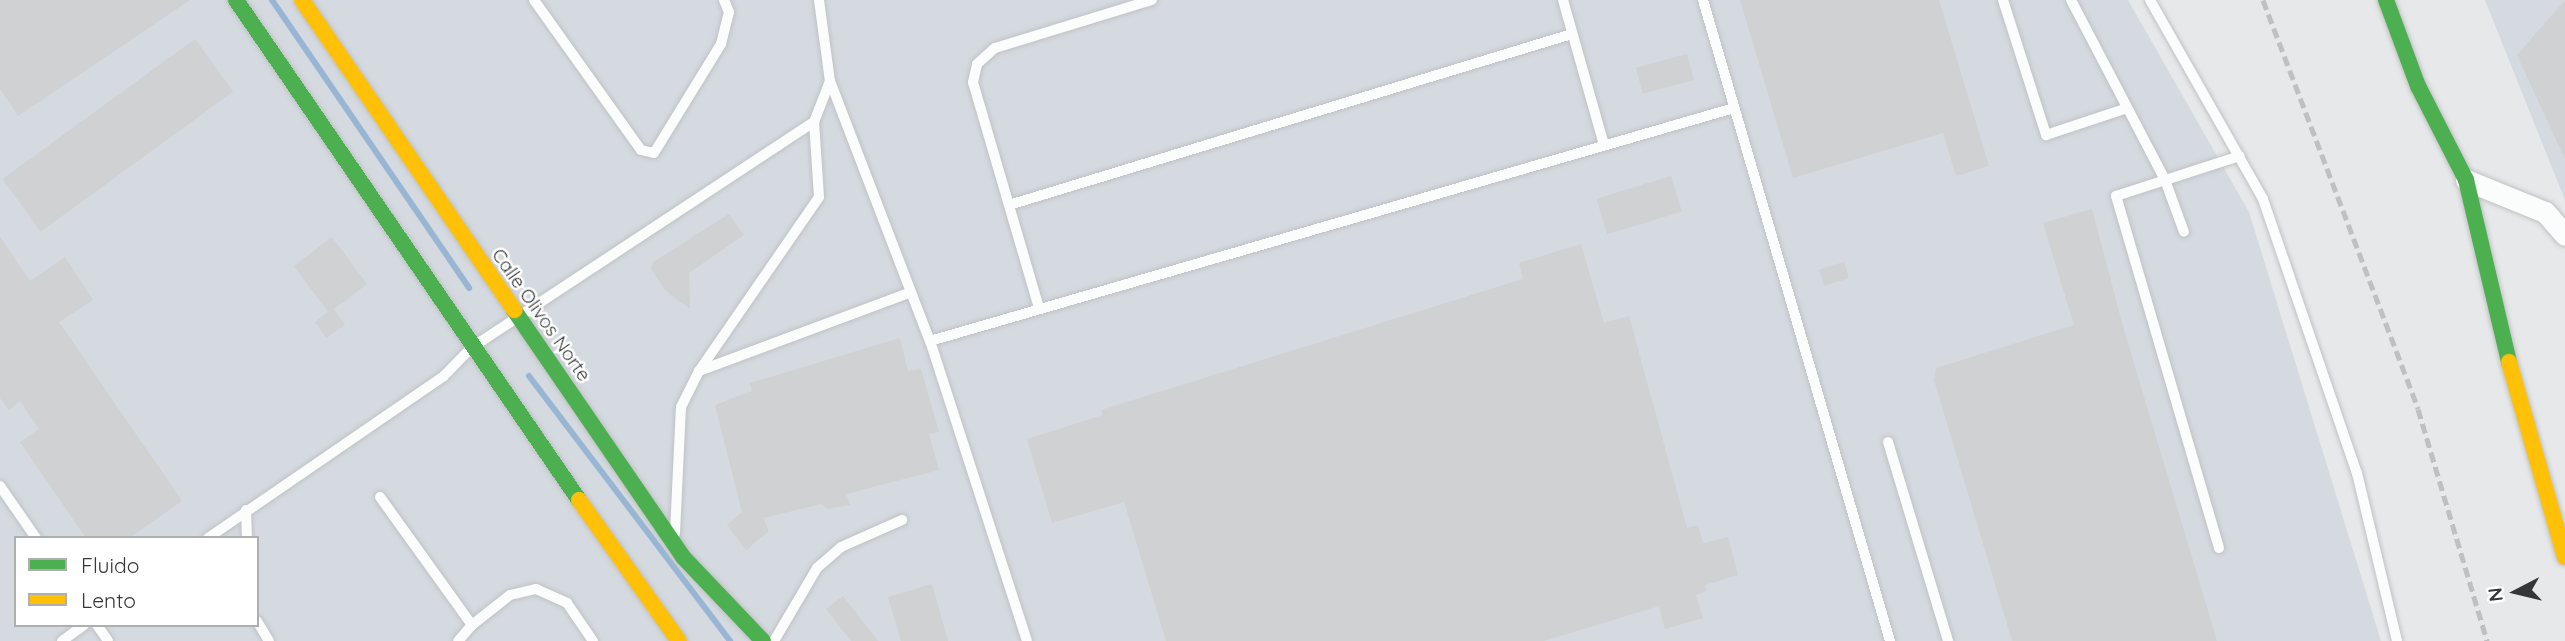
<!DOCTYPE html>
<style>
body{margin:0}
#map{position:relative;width:2565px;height:641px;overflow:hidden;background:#e6e8ea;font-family:Quicksand,sans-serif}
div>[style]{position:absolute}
.built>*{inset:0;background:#d4dae0}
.stream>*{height:6px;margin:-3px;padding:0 3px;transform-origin:3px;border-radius:3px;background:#98b6d4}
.building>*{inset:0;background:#cfd1d2;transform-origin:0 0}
.roads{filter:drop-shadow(0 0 2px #c0c2c3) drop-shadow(0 0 2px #c0c2c3)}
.lane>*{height:10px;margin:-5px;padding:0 5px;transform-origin:5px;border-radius:5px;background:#fbfcfc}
.street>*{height:21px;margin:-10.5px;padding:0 10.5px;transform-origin:10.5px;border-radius:10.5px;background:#fbfcfc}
.fast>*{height:16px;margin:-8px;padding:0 8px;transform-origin:8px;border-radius:8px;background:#4caf50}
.slow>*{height:16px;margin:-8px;padding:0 8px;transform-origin:8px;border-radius:8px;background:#ffc107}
.rail>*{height:5px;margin-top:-2.5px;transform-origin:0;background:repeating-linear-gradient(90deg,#bfc0c0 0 10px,transparent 0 15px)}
span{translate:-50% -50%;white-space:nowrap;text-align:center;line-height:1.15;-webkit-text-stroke:5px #fff;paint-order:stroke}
.street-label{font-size:19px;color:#343637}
.legend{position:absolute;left:14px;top:536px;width:245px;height:91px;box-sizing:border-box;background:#fff;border:2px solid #aeafaf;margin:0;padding:9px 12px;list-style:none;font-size:21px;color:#343637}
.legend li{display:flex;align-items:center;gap:14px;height:35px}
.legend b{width:35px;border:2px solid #aeafaf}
.north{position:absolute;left:2481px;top:557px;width:70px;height:70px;-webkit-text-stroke:5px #fff;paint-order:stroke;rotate:263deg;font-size:19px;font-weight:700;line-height:28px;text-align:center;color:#343637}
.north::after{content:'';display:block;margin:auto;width:24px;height:32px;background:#343637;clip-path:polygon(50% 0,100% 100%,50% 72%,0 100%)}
</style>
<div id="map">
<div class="built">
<div style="clip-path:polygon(evenodd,0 0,2128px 0,2249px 212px,2381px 641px,0 641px,0 0,16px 538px,257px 538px,257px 625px,16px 625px,16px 538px)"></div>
<div style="clip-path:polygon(2485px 0,2565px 0,2565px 200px)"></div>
</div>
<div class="stream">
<div style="left:272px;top:0;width:349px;rotate:55.6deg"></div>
<div style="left:529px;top:376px;width:333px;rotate:52.8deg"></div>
</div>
<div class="building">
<div style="clip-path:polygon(0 0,190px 0,18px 116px,0 89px)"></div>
<div style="clip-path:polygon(1740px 0,1939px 0,1989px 166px,1956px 176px,1943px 133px,1793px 178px)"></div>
<div style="clip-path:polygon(2565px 0,2565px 159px,2517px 55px)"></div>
<div style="left:195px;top:39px;width:65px;height:238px;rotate:54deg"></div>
<div style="left:1687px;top:54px;width:27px;height:53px;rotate:75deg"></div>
<div style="left:1671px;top:176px;width:37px;height:78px;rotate:73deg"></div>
<div style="clip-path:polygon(2092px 209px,2122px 323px,2217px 641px,2012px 641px,1934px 380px,1936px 368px,2074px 325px,2043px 223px)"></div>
<div style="clip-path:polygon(729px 214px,744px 235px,689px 273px,690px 309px,665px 290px,651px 269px,653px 262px)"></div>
<div style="clip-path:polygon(0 237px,30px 281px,65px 257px,93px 300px,59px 322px,182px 501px,129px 538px,86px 538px,20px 442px,39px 429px,20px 401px,9px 410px,0 398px)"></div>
<div style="clip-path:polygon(332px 237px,367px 284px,334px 309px,345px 325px,326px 338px,315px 322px,328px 312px,294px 266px)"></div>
<div style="clip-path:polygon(1581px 244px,1604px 323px,1629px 316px,1687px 528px,1698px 525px,1703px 543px,1728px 537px,1738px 575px,1705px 585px,1707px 591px,1696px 595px,1703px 618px,1665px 629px,1659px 606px,1544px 641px,1166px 641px,1124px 502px,1052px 523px,1027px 439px,1103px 415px,1101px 410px,1523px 279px,1519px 263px)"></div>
<div style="left:1844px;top:262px;width:17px;height:26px;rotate:73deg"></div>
<div style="clip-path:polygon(900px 338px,908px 371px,921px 369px,939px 432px,929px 434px,939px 470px,846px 494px,850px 505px,827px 509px,822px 504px,763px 518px,769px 531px,746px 550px,727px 525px,742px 512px,715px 405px,752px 391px,750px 383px)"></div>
<div style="clip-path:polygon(932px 584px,948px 641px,901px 641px,888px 597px)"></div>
<div style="clip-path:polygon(843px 596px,878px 641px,851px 641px,826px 609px)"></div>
</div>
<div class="roads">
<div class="lane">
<div style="left:534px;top:0;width:184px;rotate:54.5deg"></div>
<div style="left:641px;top:150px;width:13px;rotate:13deg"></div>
<div style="left:654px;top:153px;width:128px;rotate:-58.4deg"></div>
<div style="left:721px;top:44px;width:33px;rotate:-76deg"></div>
<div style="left:729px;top:12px;width:13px;rotate:-113deg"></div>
<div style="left:819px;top:0;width:82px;rotate:82.3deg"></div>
<div style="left:830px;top:81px;width:279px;rotate:69deg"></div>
<div style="left:1563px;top:0;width:151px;rotate:74.2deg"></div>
<div style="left:1703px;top:0;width:668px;rotate:73.74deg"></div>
<div style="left:2003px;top:0;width:142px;rotate:72.3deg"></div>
<div style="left:2046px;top:135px;width:85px;rotate:-18.4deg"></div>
<div style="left:2071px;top:0;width:203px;rotate:62.4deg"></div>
<div style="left:2165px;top:180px;width:55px;rotate:69.9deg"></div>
<div style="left:2150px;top:0;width:229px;rotate:60.4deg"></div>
<div style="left:2263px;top:199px;width:290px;rotate:71.1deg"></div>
<div style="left:2357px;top:473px;width:173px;rotate:76.6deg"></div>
<div style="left:1009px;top:205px;width:588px;rotate:-16.9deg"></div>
<div style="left:1039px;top:308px;width:235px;rotate:-106.3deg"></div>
<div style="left:973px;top:82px;width:18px;rotate:-77deg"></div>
<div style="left:977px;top:64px;width:24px;rotate:-42deg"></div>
<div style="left:995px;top:48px;width:164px;rotate:-17deg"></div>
<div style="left:699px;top:371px;width:226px;rotate:-20.4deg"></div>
<div style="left:1888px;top:442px;width:208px;rotate:73.2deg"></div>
<div style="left:0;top:486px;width:63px;rotate:55.3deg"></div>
<div style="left:380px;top:497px;width:158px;rotate:54.3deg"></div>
<div style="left:472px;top:625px;width:21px;rotate:131deg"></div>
<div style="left:246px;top:510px;width:28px;rotate:88deg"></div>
<div style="left:675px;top:533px;width:126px;rotate:-87.3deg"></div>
<div style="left:681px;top:407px;width:40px;rotate:-63.4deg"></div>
<div style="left:699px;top:371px;width:211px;rotate:-55.4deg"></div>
<div style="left:819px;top:197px;width:75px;rotate:-93.8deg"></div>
<div style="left:814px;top:122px;width:44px;rotate:-68.7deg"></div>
<div style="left:208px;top:538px;width:286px;rotate:-34.5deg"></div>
<div style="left:444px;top:376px;width:39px;rotate:-46deg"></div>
<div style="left:471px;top:348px;width:411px;rotate:-33.4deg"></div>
<div style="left:2219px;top:548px;width:367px;rotate:-106.3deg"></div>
<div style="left:2116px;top:196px;width:130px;rotate:-17.9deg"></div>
<div style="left:257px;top:621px;width:23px;rotate:59deg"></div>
<div style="left:97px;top:625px;width:19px;rotate:55deg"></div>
<div style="left:472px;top:625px;width:48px;rotate:-38.3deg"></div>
<div style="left:510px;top:595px;width:27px;rotate:-13deg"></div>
<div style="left:536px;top:589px;width:34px;rotate:24deg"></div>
<div style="left:567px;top:603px;width:46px;rotate:55.6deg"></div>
<div style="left:62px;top:641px;width:27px;rotate:-36deg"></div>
<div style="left:774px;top:641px;width:85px;rotate:-59.5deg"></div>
<div style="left:817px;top:568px;width:32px;rotate:-41deg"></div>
<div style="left:841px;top:547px;width:67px;rotate:-23.9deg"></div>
<div style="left:1027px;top:641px;width:315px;rotate:-107.9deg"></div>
<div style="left:930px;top:341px;width:837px;rotate:-16.16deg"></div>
</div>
<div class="street">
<div style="left:2466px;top:180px;width:85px;rotate:22.1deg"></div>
<div style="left:2545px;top:212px;width:30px;rotate:49deg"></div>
</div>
<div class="fast">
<div style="left:236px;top:0;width:606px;rotate:55.55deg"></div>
<div style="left:2386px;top:0;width:92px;rotate:69.6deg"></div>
<div style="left:2418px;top:86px;width:106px;rotate:62.9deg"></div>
<div style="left:2466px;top:180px;width:187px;rotate:76.7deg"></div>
<div style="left:514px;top:310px;width:299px;rotate:55.6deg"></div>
<div style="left:683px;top:557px;width:116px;rotate:46.4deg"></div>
</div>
<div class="slow">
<div style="left:302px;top:0;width:376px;rotate:55.6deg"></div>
<div style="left:2509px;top:362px;width:203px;rotate:74deg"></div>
<div style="left:579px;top:500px;width:173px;rotate:54.7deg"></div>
</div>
</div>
<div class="rail">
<div style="left:2263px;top:0;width:437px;rotate:69.2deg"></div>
<div style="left:2418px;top:409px;width:242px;rotate:73.4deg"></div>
</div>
<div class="street-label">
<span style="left:541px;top:315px;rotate:55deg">Calle Olivos Norte</span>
</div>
<ul class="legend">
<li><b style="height:9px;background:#4caf50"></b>Fluido</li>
<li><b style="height:9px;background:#ffc107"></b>Lento</li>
</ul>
<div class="north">N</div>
</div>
